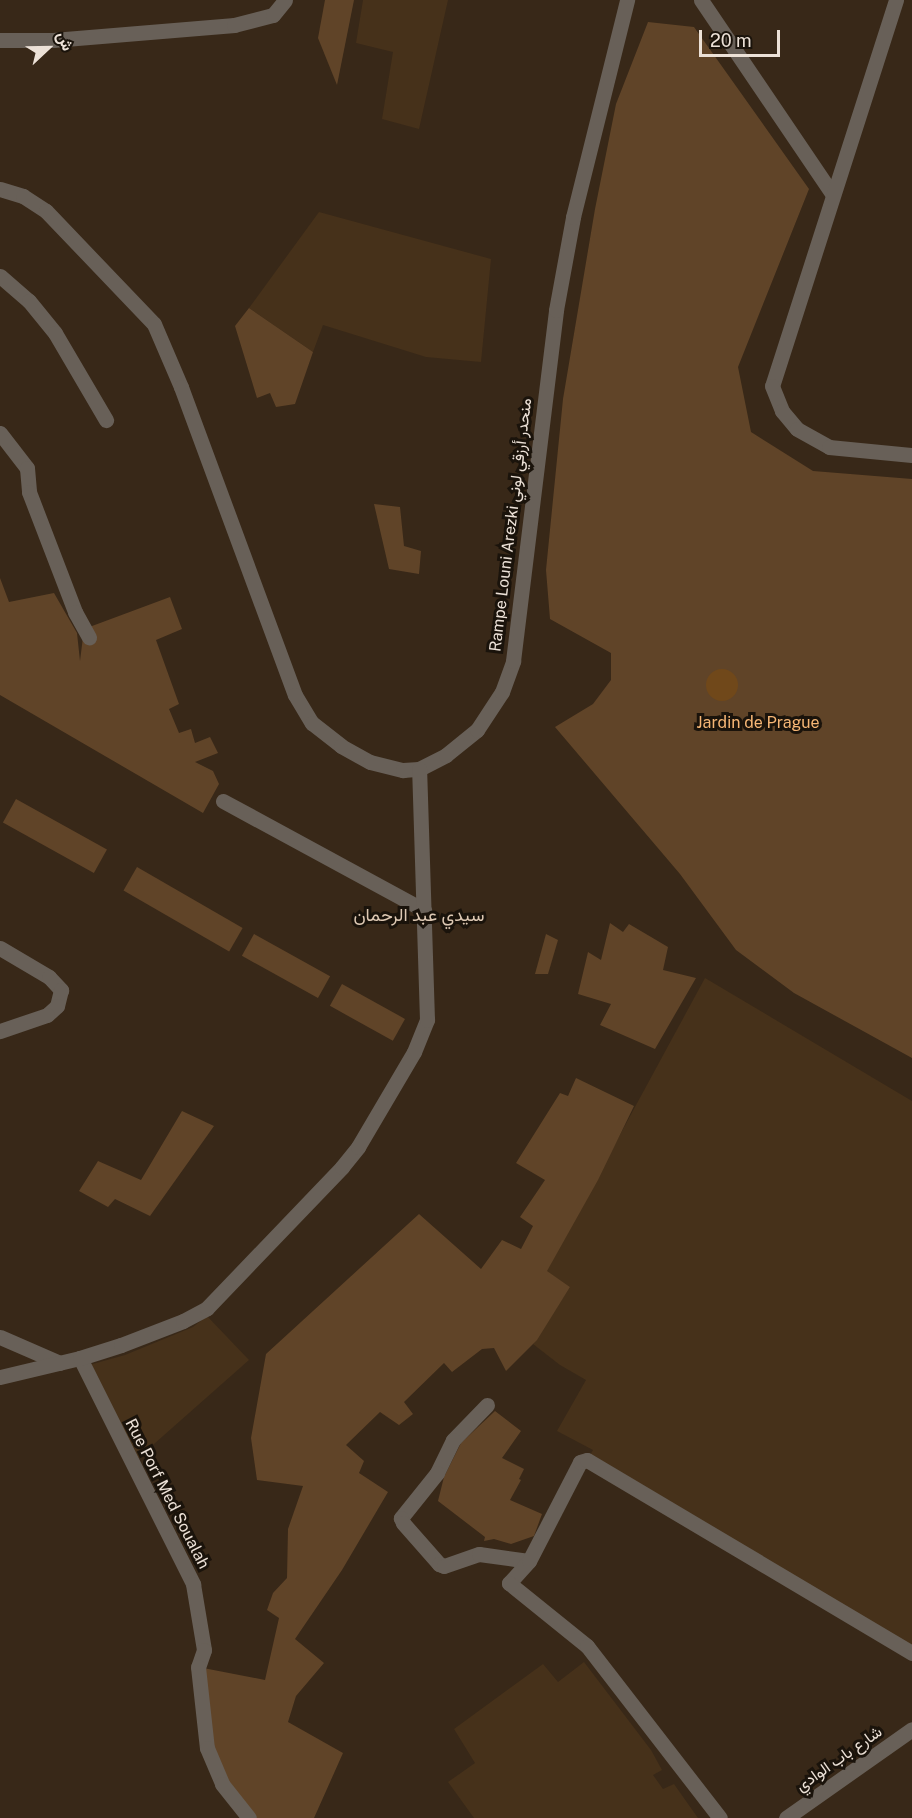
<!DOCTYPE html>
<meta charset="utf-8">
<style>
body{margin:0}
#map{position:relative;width:912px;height:1818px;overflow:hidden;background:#382818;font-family:"Public Sans",Vazirmatn,sans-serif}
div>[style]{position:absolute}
.built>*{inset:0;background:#46311a}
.green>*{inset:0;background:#604428;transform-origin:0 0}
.water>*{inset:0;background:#70481a}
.round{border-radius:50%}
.minor>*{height:15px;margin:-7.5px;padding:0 7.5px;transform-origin:7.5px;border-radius:7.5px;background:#686058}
span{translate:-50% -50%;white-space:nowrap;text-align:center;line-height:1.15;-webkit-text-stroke:6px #1a130b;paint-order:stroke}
.street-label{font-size:16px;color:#ece1d7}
.park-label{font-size:16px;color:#f6b675}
.neighbourhood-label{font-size:18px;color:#ddc8b3}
.north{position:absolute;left:18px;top:18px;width:60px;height:60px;-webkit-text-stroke:4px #1a130b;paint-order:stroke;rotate:68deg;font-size:16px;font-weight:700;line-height:24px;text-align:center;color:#ece1d7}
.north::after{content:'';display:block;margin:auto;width:21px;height:27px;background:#ece1d7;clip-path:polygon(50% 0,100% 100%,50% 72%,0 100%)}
.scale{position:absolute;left:699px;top:30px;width:81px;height:27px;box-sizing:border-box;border:3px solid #ece1d7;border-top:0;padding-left:8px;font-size:18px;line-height:21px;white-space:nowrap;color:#ece1d7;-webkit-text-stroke:4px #1a130b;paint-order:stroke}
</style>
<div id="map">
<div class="built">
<div style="clip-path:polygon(363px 0,448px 0,419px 129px,382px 119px,393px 52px,356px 43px)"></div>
<div style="clip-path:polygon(319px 212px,491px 259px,481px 362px,426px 357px,323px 325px,313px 352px,249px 308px)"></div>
<div style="clip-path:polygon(705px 978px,912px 1101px,912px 1653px,587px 1460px,593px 1450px,557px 1431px,586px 1380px,560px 1365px,533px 1344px,570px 1287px,546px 1271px)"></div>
<div style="clip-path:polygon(207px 1316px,249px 1360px,137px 1459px,89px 1365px,125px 1355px,193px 1327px)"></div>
<div style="clip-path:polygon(584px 1662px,651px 1750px,662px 1770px,653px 1775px,663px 1789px,674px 1784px,698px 1818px,474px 1818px,448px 1782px,475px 1763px,454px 1729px,543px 1664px,558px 1682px)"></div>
</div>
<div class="green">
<div style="clip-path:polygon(325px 0,354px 0,337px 85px,318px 38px)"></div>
<div style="clip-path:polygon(648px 22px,694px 27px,809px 189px,738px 367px,751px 432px,813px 471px,912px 479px,912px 1058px,794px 993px,736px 950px,680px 874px,555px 727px,593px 704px,611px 680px,611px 653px,550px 619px,546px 570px,563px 399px,595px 209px,616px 104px)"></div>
<div style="clip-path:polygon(249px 308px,313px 352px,295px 404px,276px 407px,270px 393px,257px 398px,235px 326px)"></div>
<div style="clip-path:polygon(374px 504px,400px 507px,404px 546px,421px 551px,419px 574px,389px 569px)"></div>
<div style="clip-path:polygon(0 578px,9px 602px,54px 593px,77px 633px,80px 661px,84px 629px,170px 597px,182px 629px,156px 640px,179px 704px,169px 709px,179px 733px,191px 729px,195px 743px,210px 737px,218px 753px,195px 762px,213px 771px,219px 784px,203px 813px,0 695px)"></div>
<div style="left:16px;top:799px;width:104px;height:27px;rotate:29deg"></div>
<div style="left:137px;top:867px;width:122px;height:27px;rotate:30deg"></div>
<div style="clip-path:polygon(610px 923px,623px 932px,629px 924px,668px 947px,663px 970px,696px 978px,655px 1049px,600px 1025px,611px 1004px,578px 994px,588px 952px,601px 960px)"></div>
<div style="left:254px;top:934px;width:87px;height:25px;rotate:29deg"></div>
<div style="clip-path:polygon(546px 934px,558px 940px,548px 974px,535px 974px)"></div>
<div style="left:342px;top:984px;width:72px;height:25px;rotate:29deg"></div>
<div style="clip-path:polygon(576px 1078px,634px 1106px,598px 1180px,547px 1271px,570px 1287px,537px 1340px,506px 1371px,494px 1348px,482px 1349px,452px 1372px,444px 1363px,404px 1402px,413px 1414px,399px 1425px,380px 1412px,346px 1445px,364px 1461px,359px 1473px,388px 1492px,342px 1570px,295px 1639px,324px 1663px,296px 1696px,288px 1722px,343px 1753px,314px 1818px,249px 1818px,207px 1748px,198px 1667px,265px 1680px,279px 1618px,267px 1610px,273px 1593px,287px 1578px,288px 1529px,303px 1486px,257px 1480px,251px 1438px,266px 1354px,419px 1214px,481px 1269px,502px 1240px,521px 1249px,533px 1226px,520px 1217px,545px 1180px,516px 1163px,560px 1093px,568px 1096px)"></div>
<div style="clip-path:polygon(182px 1111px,214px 1126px,150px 1216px,115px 1199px,108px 1207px,79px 1191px,98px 1161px,141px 1180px)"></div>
<div style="clip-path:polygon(495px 1411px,521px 1431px,502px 1458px,524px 1469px,519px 1479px,521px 1480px,510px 1500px,542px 1514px,534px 1536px,511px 1544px,494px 1539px,484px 1541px,485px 1537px,438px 1501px,444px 1477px,461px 1443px)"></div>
</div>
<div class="water">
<div class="round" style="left:706px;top:669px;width:32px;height:32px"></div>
</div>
<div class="minor">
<div style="left:701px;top:0;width:235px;rotate:55.9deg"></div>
<div style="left:896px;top:0;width:405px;rotate:107.8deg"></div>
<div style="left:772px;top:386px;width:27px;rotate:68deg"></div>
<div style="left:782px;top:411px;width:23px;rotate:50deg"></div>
<div style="left:797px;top:429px;width:37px;rotate:29deg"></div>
<div style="left:829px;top:447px;width:83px;rotate:5.5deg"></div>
<div style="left:0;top:40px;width:53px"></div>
<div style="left:53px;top:40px;width:182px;rotate:-4.7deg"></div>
<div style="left:234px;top:25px;width:40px;rotate:-14.4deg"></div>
<div style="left:273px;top:15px;width:19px;rotate:-51deg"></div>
<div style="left:0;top:189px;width:24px;rotate:17deg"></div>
<div style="left:23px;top:196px;width:27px;rotate:33deg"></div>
<div style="left:46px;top:211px;width:156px;rotate:46.3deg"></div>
<div style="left:154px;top:324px;width:69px;rotate:66.8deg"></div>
<div style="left:181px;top:387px;width:328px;rotate:69.7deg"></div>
<div style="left:295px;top:695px;width:33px;rotate:59deg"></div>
<div style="left:312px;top:723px;width:37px;rotate:38deg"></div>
<div style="left:341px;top:746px;width:33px;rotate:29deg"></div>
<div style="left:370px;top:762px;width:34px;rotate:14deg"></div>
<div style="left:403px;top:770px;width:16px;rotate:-4deg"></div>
<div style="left:419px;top:769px;width:30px;rotate:-27deg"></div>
<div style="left:446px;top:755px;width:40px;rotate:-39deg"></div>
<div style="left:477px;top:730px;width:45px;rotate:-56.7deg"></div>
<div style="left:502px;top:692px;width:33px;rotate:-70deg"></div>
<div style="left:513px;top:661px;width:354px;rotate:-83deg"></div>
<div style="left:556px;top:310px;width:95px;rotate:-79.6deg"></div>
<div style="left:573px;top:217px;width:224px;rotate:-76deg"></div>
<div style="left:0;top:276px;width:38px;rotate:41deg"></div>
<div style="left:29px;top:301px;width:41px;rotate:50.9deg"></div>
<div style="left:55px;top:333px;width:101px;rotate:59.6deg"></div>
<div style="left:0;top:433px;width:44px;rotate:52.4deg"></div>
<div style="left:27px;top:468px;width:24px;rotate:85deg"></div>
<div style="left:29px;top:492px;width:129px;rotate:69deg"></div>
<div style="left:75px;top:612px;width:29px;rotate:61deg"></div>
<div style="left:223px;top:801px;width:229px;rotate:28.5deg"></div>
<div style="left:0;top:948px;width:57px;rotate:30.6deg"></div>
<div style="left:49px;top:977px;width:18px;rotate:47deg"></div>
<div style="left:61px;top:990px;width:16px;rotate:104deg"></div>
<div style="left:57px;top:1006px;width:13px;rotate:138deg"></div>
<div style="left:47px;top:1015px;width:50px;rotate:161.2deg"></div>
<div style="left:0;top:1337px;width:65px;rotate:23.4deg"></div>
<div style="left:80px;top:1358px;width:253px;rotate:63.4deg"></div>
<div style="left:193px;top:1584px;width:67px;rotate:80.5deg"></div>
<div style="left:204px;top:1650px;width:18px;rotate:109deg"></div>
<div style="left:198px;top:1667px;width:81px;rotate:83.7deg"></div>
<div style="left:207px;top:1748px;width:39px;rotate:67deg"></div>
<div style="left:222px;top:1784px;width:43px;rotate:51.5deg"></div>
<div style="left:0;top:1377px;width:82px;rotate:-13.4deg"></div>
<div style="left:80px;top:1358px;width:43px;rotate:-17.6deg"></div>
<div style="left:121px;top:1345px;width:66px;rotate:-21.2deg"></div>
<div style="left:183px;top:1321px;width:27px;rotate:-28deg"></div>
<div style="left:207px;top:1308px;width:195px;rotate:-46.2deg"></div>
<div style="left:342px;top:1167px;width:26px;rotate:-51deg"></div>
<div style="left:358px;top:1147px;width:110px;rotate:-59.5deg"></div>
<div style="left:414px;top:1052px;width:35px;rotate:-68deg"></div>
<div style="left:427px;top:1020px;width:251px;rotate:-91.8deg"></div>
<div style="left:487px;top:1405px;width:49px;rotate:134.2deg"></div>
<div style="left:453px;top:1440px;width:37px;rotate:116deg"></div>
<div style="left:437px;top:1473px;width:58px;rotate:128.7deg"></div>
<div style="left:401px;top:1518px;width:5px;rotate:68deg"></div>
<div style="left:403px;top:1523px;width:55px;rotate:48.7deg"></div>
<div style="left:439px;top:1564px;width:5px;rotate:22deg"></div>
<div style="left:444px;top:1566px;width:37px;rotate:-19deg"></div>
<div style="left:479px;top:1554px;width:50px;rotate:8deg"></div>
<div style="left:529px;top:1561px;width:30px;rotate:132deg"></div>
<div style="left:509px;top:1583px;width:100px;rotate:38.9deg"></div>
<div style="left:587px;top:1646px;width:217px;rotate:52.3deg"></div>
<div style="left:529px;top:1561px;width:111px;rotate:-62.7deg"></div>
<div style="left:580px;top:1462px;width:7px;rotate:-16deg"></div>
<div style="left:587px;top:1460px;width:378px;rotate:30.7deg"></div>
<div style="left:786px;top:1818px;width:154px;rotate:-35.2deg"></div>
</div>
<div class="street-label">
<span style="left:511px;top:525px;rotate:-83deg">Rampe Louni Arezki منحدر أرزقي لوني</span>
<span style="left:167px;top:1494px;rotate:63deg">Rue Porf Med Soualah</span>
<span style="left:839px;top:1759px;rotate:-35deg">شارع باب الوادي</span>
</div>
<div class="park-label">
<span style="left:758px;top:723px">Jardin de Prague</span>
</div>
<div class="neighbourhood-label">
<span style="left:419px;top:915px">سيدي عبد الرحمان</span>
</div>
<div class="north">ش</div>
<div class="scale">20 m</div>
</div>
